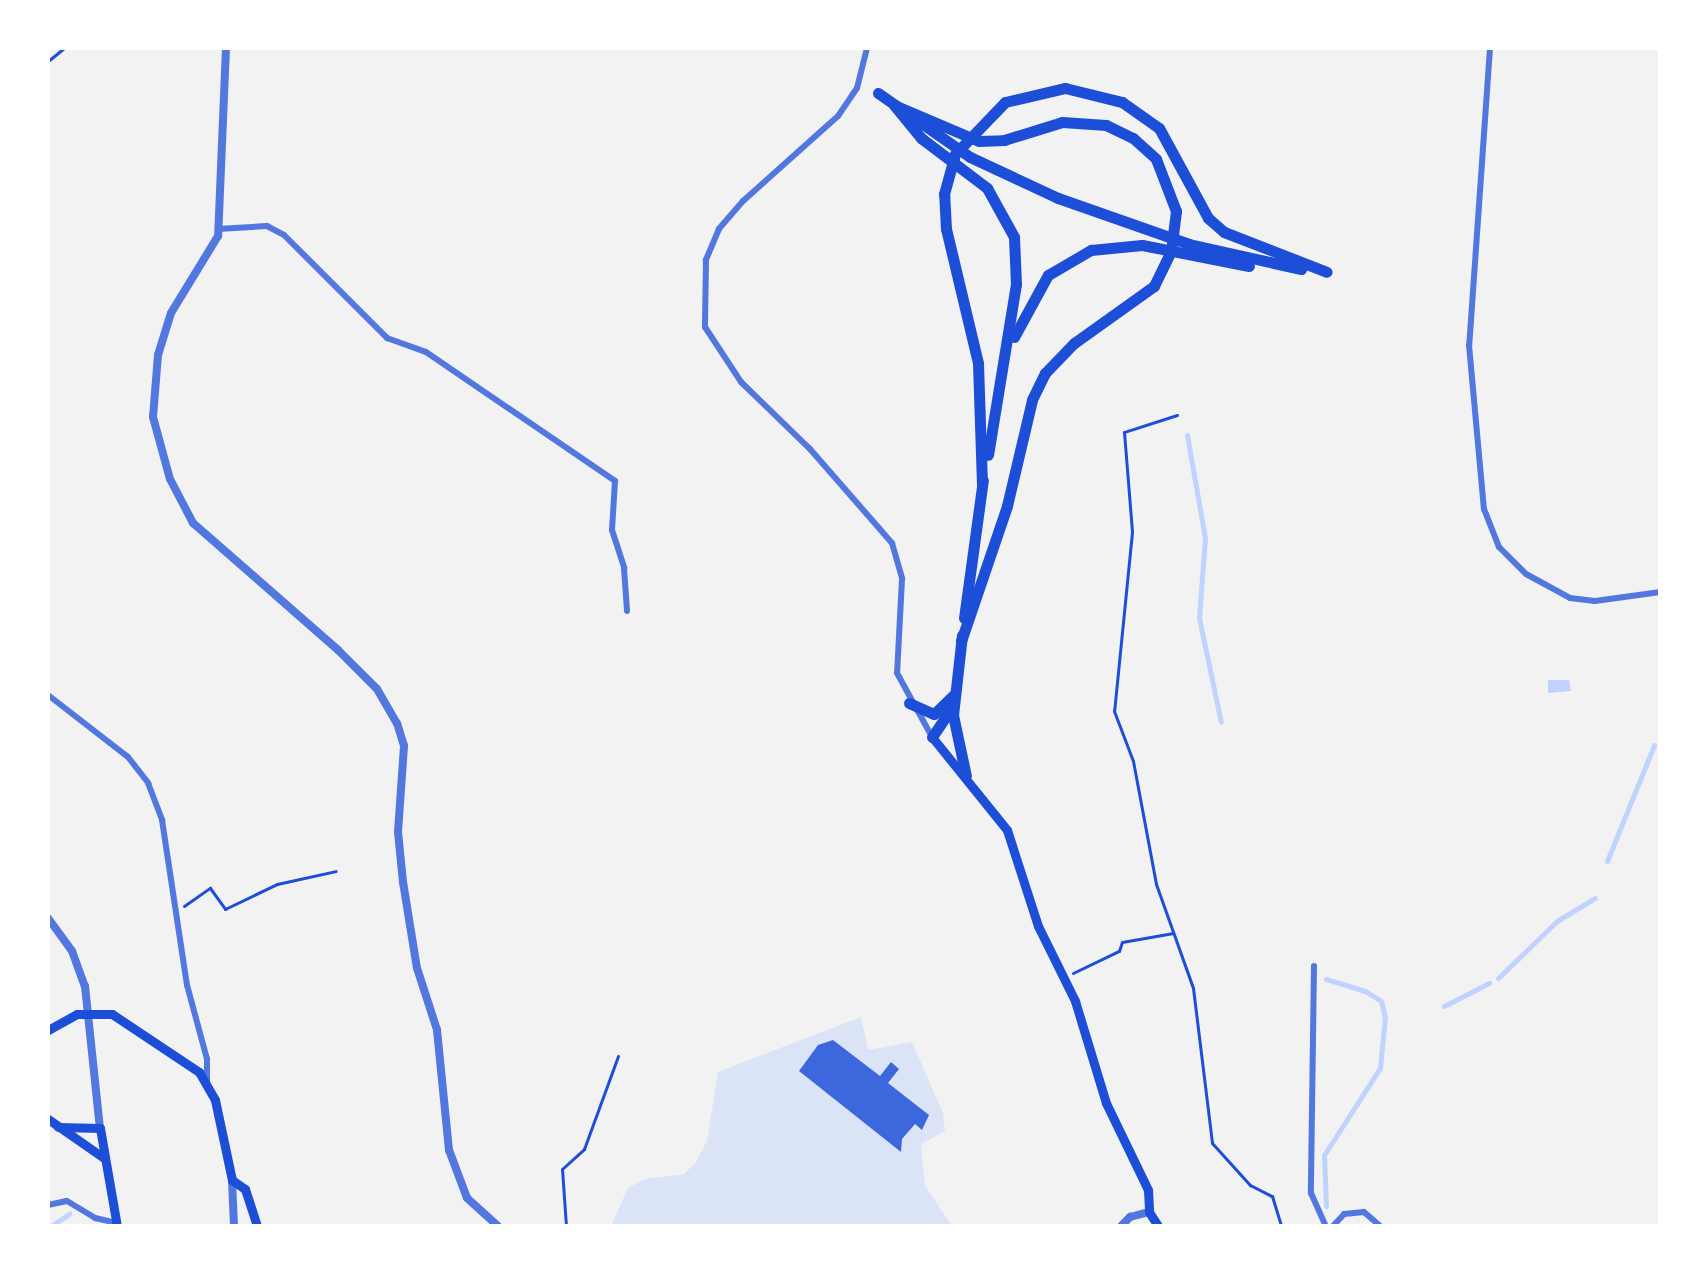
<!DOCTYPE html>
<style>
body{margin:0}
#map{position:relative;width:1708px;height:1274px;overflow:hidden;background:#f2f2f2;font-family:"DM Sans",sans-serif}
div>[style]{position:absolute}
.green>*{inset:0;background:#dbe4f7}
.water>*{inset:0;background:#bfd3fe}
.stream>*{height:5px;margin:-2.5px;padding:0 2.5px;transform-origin:2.5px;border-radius:2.5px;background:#bfd3fe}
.building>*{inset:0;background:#3d67dc}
.path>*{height:3px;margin:-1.5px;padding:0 1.5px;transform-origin:1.5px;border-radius:1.5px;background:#1d4ed8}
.minor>*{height:6px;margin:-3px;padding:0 3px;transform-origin:3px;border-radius:3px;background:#5277de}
.tertiary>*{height:8px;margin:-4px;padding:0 4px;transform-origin:4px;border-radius:4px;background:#5277de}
.secondary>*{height:9px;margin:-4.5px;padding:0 4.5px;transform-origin:4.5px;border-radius:4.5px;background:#1d4ed8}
.trunk>*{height:11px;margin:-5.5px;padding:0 5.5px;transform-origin:5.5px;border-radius:5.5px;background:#1d4ed8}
span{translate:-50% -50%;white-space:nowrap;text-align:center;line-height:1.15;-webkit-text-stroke:6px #fff;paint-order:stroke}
.frame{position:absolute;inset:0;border:50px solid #fff;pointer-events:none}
</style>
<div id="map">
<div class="green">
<div style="clip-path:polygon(861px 1017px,868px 1050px,912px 1042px,943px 1113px,945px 1131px,921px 1144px,925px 1186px,952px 1226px,611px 1226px,628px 1188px,645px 1179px,684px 1174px,696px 1162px,707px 1141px,718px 1072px)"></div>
</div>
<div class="water">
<div style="clip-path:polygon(1548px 680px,1569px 680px,1571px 691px,1548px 693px)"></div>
</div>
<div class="stream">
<div style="left:1187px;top:435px;width:105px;rotate:80.1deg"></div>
<div style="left:1205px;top:538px;width:80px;rotate:94.3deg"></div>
<div style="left:1199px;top:618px;width:106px;rotate:78.1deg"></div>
<div style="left:1607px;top:861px;width:125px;rotate:-67.9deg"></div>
<div style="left:1498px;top:978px;width:82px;rotate:-44deg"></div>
<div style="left:1557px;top:921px;width:44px;rotate:-31.2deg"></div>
<div style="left:1444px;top:1006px;width:51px;rotate:-27.1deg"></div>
<div style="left:1326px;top:1206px;width:51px;rotate:-92.2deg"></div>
<div style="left:1324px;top:1155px;width:103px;rotate:-57.2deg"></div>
<div style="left:1380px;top:1068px;width:51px;rotate:-84.4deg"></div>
<div style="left:1385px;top:1017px;width:16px;rotate:-104deg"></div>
<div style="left:1381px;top:1001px;width:19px;rotate:-148deg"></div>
<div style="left:1365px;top:991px;width:41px;rotate:-162.9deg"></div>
<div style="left:51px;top:1226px;width:22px;rotate:-34deg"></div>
</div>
<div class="building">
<div style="clip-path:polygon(833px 1040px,880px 1076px,891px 1062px,899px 1069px,888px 1083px,929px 1115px,922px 1130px,915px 1124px,902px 1139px,901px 1152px,799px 1071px,818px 1045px)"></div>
</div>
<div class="path">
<div style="left:48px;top:61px;width:21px;rotate:-39deg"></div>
<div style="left:1177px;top:415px;width:56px;rotate:162.2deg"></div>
<div style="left:1124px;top:432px;width:100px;rotate:85.4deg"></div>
<div style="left:1132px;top:532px;width:180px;rotate:95.7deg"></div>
<div style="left:1114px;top:711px;width:53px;rotate:69.2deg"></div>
<div style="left:1133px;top:761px;width:125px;rotate:79.4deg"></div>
<div style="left:1156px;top:884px;width:110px;rotate:70.4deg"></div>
<div style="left:1193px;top:988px;width:156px;rotate:83deg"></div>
<div style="left:1212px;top:1143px;width:57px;rotate:47.9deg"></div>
<div style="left:1250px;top:1185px;width:25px;rotate:27deg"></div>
<div style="left:1272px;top:1196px;width:31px;rotate:73deg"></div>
<div style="left:184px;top:906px;width:32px;rotate:-35deg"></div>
<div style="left:210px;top:888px;width:26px;rotate:54deg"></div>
<div style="left:225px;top:909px;width:58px;rotate:-25.7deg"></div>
<div style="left:277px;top:884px;width:60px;rotate:-12.4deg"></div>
<div style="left:1073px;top:973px;width:51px;rotate:-25.6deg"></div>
<div style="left:1119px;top:951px;width:9px;rotate:-72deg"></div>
<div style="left:1122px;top:942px;width:52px;rotate:-10deg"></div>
<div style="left:566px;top:1226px;width:57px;rotate:-94deg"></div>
<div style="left:562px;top:1169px;width:30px;rotate:-42deg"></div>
<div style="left:584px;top:1149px;width:99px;rotate:-69.9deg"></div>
</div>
<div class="minor">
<div style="left:867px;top:48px;width:41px;rotate:104deg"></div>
<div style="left:857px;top:88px;width:34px;rotate:124deg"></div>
<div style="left:838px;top:116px;width:127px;rotate:138.2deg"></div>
<div style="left:743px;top:201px;width:37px;rotate:131deg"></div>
<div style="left:719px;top:229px;width:34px;rotate:113deg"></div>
<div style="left:706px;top:260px;width:67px;rotate:90.9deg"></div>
<div style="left:705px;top:327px;width:66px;rotate:56.8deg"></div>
<div style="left:741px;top:382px;width:96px;rotate:44.2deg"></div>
<div style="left:810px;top:449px;width:125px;rotate:48.9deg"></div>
<div style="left:892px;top:543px;width:37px;rotate:74deg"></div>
<div style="left:902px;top:579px;width:94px;rotate:93deg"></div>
<div style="left:897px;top:673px;width:73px;rotate:61.3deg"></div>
<div style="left:1490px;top:48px;width:298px;rotate:94deg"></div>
<div style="left:1469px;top:345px;width:165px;rotate:84.8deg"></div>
<div style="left:1484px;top:509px;width:41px;rotate:68.5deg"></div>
<div style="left:1499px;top:547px;width:38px;rotate:45deg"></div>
<div style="left:1526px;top:574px;width:50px;rotate:28.6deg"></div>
<div style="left:1570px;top:598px;width:25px;rotate:7deg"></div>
<div style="left:1595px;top:601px;width:66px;rotate:-7.9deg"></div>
<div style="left:218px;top:229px;width:49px;rotate:-3.5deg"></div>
<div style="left:267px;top:226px;width:19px;rotate:28deg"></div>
<div style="left:284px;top:235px;width:146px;rotate:45deg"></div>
<div style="left:387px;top:338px;width:41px;rotate:19.7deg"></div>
<div style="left:426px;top:352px;width:229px;rotate:34.3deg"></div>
<div style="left:615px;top:481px;width:49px;rotate:93.5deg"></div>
<div style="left:612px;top:530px;width:40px;rotate:72deg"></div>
<div style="left:624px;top:568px;width:43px;rotate:86deg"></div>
<div style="left:48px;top:695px;width:101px;rotate:37.8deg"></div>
<div style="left:128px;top:757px;width:33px;rotate:52deg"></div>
<div style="left:148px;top:783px;width:40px;rotate:69deg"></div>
<div style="left:162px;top:820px;width:167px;rotate:81.4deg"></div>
<div style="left:187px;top:985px;width:77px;rotate:74.9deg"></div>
<div style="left:207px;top:1059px;width:22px;rotate:90deg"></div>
<div style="left:1314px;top:966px;width:227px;rotate:90.8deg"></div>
<div style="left:1311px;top:1193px;width:36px;rotate:66deg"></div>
<div style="left:48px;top:1205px;width:19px;rotate:-12deg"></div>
<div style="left:67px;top:1201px;width:33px;rotate:31deg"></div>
<div style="left:95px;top:1218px;width:23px;rotate:13deg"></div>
<div style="left:1333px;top:1226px;width:16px;rotate:-47deg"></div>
<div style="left:1344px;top:1214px;width:20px;rotate:-6deg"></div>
<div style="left:1364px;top:1212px;width:21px;rotate:41deg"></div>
</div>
<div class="tertiary">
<div style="left:226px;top:48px;width:188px;rotate:92.4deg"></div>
<div style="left:218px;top:236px;width:90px;rotate:121.4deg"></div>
<div style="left:171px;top:313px;width:44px;rotate:107.2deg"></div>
<div style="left:158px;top:355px;width:62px;rotate:94.6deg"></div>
<div style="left:153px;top:417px;width:64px;rotate:74.7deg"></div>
<div style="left:170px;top:479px;width:50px;rotate:62.4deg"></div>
<div style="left:193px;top:523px;width:193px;rotate:41.2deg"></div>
<div style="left:338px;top:650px;width:55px;rotate:45deg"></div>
<div style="left:377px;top:689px;width:39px;rotate:60deg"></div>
<div style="left:397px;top:723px;width:24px;rotate:73deg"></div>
<div style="left:404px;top:746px;width:86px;rotate:94deg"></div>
<div style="left:398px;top:832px;width:50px;rotate:84.3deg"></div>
<div style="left:403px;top:882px;width:87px;rotate:80.8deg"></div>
<div style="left:417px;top:968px;width:65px;rotate:72.1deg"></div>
<div style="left:437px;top:1030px;width:121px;rotate:84.3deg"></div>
<div style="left:449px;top:1150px;width:51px;rotate:69.4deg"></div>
<div style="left:467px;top:1198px;width:42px;rotate:42.1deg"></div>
<div style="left:48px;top:918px;width:41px;rotate:54deg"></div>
<div style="left:72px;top:951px;width:37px;rotate:70deg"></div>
<div style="left:85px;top:986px;width:143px;rotate:84deg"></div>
<div style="left:232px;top:1180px;width:46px;rotate:87.5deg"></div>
<div style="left:1121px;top:1226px;width:13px;rotate:-45deg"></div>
<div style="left:1130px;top:1217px;width:20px;rotate:-15deg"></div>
</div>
<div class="secondary">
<div style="left:932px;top:737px;width:119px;rotate:51.1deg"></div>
<div style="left:1007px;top:830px;width:101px;rotate:72.1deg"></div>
<div style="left:1038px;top:926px;width:84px;rotate:63.7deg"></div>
<div style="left:1075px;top:1001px;width:107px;rotate:73.1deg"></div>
<div style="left:1106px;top:1103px;width:97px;rotate:64.2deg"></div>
<div style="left:1148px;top:1190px;width:22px;rotate:87deg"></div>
<div style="left:1149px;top:1212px;width:17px;rotate:57deg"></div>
<div style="left:48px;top:1030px;width:33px;rotate:-29deg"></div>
<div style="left:77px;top:1014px;width:35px"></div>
<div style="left:112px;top:1014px;width:105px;rotate:33.7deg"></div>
<div style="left:199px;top:1072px;width:32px;rotate:60deg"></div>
<div style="left:215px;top:1100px;width:82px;rotate:78deg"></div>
<div style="left:232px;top:1180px;width:16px;rotate:35deg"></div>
<div style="left:245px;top:1189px;width:39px;rotate:72deg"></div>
<div style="left:48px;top:1119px;width:68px;rotate:34.9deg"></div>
<div style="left:58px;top:1127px;width:42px;rotate:1.4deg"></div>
<div style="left:100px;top:1128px;width:99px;rotate:80.2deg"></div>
</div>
<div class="trunk">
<div style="left:878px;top:93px;width:112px;rotate:34.8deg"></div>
<div style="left:970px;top:157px;width:97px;rotate:25deg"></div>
<div style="left:1058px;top:198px;width:139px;rotate:19.3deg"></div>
<div style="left:1189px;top:244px;width:115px;rotate:12.6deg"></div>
<div style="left:894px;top:105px;width:92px;rotate:23deg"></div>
<div style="left:979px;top:141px;width:25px;rotate:-2deg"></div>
<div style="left:1004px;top:140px;width:61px;rotate:-17.2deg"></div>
<div style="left:1062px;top:122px;width:44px;rotate:3.9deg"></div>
<div style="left:1106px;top:125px;width:30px;rotate:26deg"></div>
<div style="left:1133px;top:138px;width:31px;rotate:42deg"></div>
<div style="left:1156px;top:159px;width:56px;rotate:69deg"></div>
<div style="left:1176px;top:211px;width:40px;rotate:97.1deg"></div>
<div style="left:1171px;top:251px;width:39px;rotate:116deg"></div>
<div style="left:1154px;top:286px;width:98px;rotate:144.5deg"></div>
<div style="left:1074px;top:343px;width:42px;rotate:134deg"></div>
<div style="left:1045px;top:373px;width:30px;rotate:116deg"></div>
<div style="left:1032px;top:400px;width:109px;rotate:103.3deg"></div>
<div style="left:1007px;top:506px;width:143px;rotate:108.8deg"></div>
<div style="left:894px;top:105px;width:43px;rotate:50.7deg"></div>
<div style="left:921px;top:138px;width:83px;rotate:37.1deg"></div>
<div style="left:987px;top:188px;width:56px;rotate:61.1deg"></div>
<div style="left:1014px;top:237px;width:47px;rotate:87.6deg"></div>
<div style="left:1016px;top:284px;width:173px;rotate:99.3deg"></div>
<div style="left:1014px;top:337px;width:71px;rotate:-61.3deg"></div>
<div style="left:1048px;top:275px;width:50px;rotate:-30.2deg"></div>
<div style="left:1091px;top:250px;width:51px;rotate:-5.6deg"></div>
<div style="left:1142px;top:245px;width:109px;rotate:11.1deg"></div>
<div style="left:982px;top:484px;width:121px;rotate:-91.9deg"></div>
<div style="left:978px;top:363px;width:138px;rotate:-103.4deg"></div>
<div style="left:946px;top:229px;width:35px;rotate:-93deg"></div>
<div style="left:944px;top:194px;width:41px;rotate:-74.6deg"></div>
<div style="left:955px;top:154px;width:72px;rotate:-46.1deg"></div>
<div style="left:1005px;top:102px;width:62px;rotate:-13.1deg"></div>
<div style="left:1065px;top:88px;width:59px;rotate:13.8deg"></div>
<div style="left:1122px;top:102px;width:45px;rotate:35.1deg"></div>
<div style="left:1159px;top:128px;width:102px;rotate:61.4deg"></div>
<div style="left:1208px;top:218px;width:21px;rotate:41deg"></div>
<div style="left:1224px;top:232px;width:110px;rotate:21.2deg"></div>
<div style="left:964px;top:618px;width:139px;rotate:-82.2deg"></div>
<div style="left:962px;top:635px;width:81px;rotate:96.4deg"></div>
<div style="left:953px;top:715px;width:62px;rotate:78deg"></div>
<div style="left:909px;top:703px;width:27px;rotate:24deg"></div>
<div style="left:934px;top:714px;width:28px;rotate:-44deg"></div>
<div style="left:932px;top:737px;width:36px;rotate:-56deg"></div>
</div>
<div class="frame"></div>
</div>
